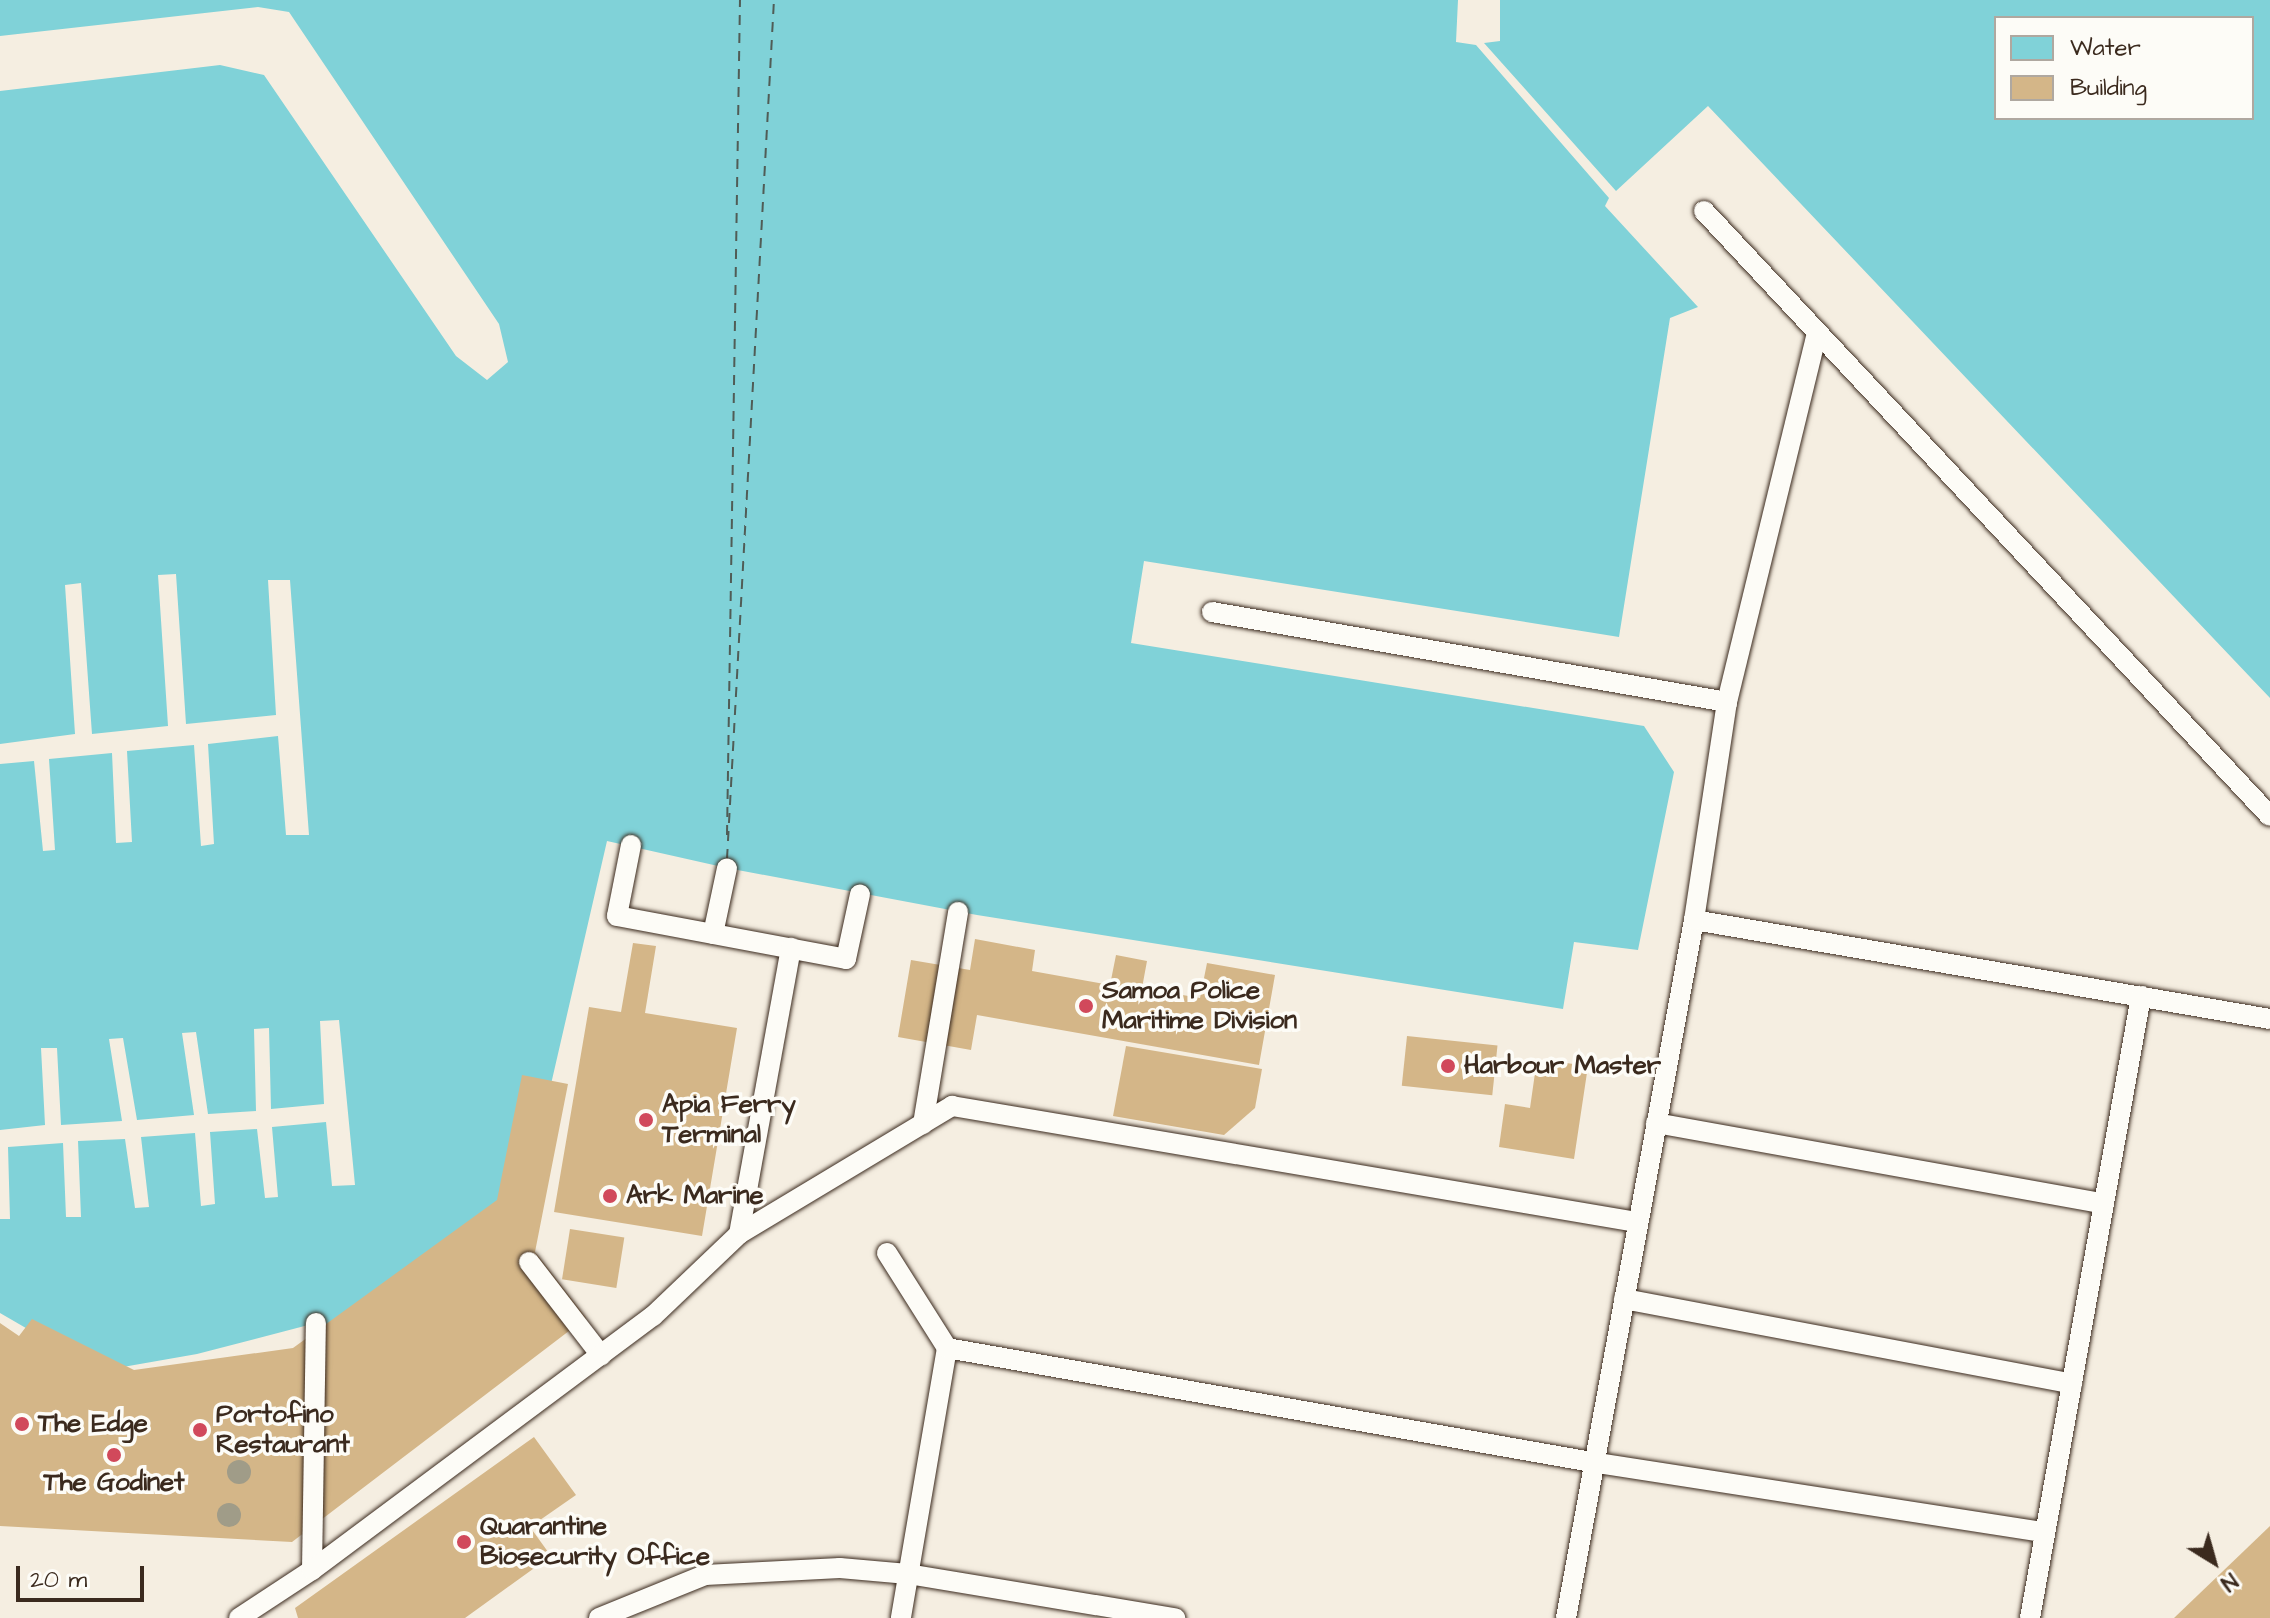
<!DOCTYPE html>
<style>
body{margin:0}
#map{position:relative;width:2270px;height:1618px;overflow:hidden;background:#f5eee1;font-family:"Architects Daughter",sans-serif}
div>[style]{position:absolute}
.water>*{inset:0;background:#80d2d8}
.pier>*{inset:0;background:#f5eee1}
.ferry>*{height:2px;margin-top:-1px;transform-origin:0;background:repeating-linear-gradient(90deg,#505c56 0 10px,transparent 0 18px)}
.building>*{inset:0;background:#d4b688;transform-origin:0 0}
.roads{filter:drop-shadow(0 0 2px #3b2a1e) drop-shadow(0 0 2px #3b2a1e)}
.lane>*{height:20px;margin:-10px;padding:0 10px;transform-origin:10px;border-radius:10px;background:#fdfcf7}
.trees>*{width:24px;height:24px;margin:-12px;border-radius:50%;background:#a09c88}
.dots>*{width:22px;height:22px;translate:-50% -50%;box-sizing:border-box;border:4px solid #fdfcf7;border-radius:50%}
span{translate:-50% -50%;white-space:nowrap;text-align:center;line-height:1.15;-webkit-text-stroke:7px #fdfcf7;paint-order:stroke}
.poi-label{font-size:26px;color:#3b2a1e;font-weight:700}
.left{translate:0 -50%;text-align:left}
.legend{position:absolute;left:1994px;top:16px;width:260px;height:104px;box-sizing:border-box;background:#fdfcf7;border:2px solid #afa8a0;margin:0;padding:10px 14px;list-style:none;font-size:24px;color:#3b2a1e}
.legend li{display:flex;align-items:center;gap:16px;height:40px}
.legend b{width:40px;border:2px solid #afa8a0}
.north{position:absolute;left:2174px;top:1522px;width:80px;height:80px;-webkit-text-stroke:6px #fdfcf7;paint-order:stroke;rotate:143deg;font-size:22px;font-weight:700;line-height:32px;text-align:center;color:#3b2a1e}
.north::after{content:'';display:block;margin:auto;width:28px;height:36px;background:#3b2a1e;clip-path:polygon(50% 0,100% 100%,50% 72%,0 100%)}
.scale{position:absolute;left:16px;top:1566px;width:128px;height:36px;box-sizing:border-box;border:4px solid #3b2a1e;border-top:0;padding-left:10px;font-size:24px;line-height:28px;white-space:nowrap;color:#3b2a1e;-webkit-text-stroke:6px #fdfcf7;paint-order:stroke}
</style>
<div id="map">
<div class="water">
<div style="clip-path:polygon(0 0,1458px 0,1456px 42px,1476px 45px,1609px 198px,1605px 206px,1698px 307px,1670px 318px,1619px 637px,1144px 561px,1131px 643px,1644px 726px,1674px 772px,1638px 950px,1574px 942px,1563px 1009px,977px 915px,727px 868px,607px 841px,543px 1119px,524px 1231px,376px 1329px,316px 1323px,197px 1354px,100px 1371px,0 1313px,0 91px,220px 65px,264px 75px,456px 356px,487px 380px,508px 362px,499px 324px,289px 12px,258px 7px,0 36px)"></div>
<div style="clip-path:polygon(evenodd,1500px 0,2270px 0,2270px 698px,1708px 106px,1616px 191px,1484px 43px,1500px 41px,1500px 0,2252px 18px,2252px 118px,1996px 118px,1996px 18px,2252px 18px)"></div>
</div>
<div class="pier">
<div style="clip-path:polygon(176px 574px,186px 724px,276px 715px,268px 580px,290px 580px,309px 835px,286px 835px,278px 736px,208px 744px,214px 844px,201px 846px,194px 745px,127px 751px,132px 842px,116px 843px,112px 753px,49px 759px,55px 850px,43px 851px,34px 761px,0 764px,0 744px,75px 734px,65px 585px,81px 583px,92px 734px,168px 726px,158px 575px)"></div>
<div style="clip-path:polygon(339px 1020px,355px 1185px,332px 1186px,326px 1122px,272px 1127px,278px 1197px,265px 1198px,257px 1129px,210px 1132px,215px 1204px,201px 1206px,195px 1133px,141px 1137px,149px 1207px,135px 1208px,125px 1139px,78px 1141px,81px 1217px,66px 1217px,63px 1143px,8px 1147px,10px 1219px,0 1219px,0 1130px,45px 1125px,41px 1048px,57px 1048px,61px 1125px,122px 1121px,109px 1039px,123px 1038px,137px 1120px,194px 1115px,182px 1033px,196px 1032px,208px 1114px,256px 1111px,254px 1029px,269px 1028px,271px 1109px,324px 1104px,320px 1021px)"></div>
</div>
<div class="ferry">
<div style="left:727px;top:835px;width:835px;rotate:-89.11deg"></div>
<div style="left:727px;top:859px;width:860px;rotate:-86.87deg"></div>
</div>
<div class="building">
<div style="clip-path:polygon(975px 939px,1035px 950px,1032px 971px,1110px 985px,1116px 955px,1147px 961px,1142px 988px,1200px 998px,1207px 963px,1275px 975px,1259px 1065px,977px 1015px,971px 1050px,898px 1037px,911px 960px,970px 970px)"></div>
<div style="clip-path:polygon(633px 943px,656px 946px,645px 1013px,737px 1028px,702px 1236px,554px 1212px,589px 1007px,621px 1012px)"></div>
<div style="left:1407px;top:1036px;width:91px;height:50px;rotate:6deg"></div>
<div style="clip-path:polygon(1126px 1046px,1262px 1069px,1255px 1108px,1224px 1135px,1113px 1116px)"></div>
<div style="clip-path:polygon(1537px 1059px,1588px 1066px,1574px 1159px,1499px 1147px,1505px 1104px,1530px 1108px)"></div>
<div style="clip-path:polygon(522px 1075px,568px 1084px,535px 1252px,586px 1318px,292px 1542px,0 1526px,0 1323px,19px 1336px,32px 1319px,134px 1370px,293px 1348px,497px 1200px)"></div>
<div style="left:570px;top:1229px;width:55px;height:51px;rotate:9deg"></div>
<div style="clip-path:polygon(534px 1437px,576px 1495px,530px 1527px,551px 1556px,465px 1618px,298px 1618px,295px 1608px)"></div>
<div style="clip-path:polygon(2270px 1526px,2270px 1618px,2174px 1618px)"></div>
</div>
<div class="roads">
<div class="lane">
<div style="left:1704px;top:211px;width:828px;rotate:46.91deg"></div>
<div style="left:1212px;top:612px;width:523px;rotate:9.91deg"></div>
<div style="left:631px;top:845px;width:72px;rotate:101.2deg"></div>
<div style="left:617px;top:916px;width:233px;rotate:10.6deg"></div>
<div style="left:846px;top:959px;width:66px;rotate:-77.8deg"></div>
<div style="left:1694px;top:920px;width:584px;rotate:9.75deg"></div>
<div style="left:713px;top:934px;width:67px;rotate:-78deg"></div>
<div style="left:1656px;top:1123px;width:455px;rotate:10.2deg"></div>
<div style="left:923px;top:1124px;width:215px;rotate:-80.6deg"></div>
<div style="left:739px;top:1234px;width:249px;rotate:-31deg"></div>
<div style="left:952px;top:1106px;width:695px;rotate:9.61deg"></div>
<div style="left:887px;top:1253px;width:112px;rotate:57.7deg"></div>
<div style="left:947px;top:1348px;width:274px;rotate:99.7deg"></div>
<div style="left:529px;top:1262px;width:118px;rotate:52.3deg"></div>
<div style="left:1624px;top:1299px;width:456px;rotate:10.7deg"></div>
<div style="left:947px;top:1348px;width:660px;rotate:10.03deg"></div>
<div style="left:1597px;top:1463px;width:453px;rotate:8.8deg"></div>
<div style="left:312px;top:1570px;width:247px;rotate:-89.1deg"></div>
<div style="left:239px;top:1618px;width:87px;rotate:-33.3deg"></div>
<div style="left:312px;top:1570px;width:425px;rotate:-36.7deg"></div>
<div style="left:653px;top:1316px;width:119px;rotate:-43.6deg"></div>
<div style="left:739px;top:1234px;width:291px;rotate:-79.7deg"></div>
<div style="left:599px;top:1618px;width:114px;rotate:-22.1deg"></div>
<div style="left:705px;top:1575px;width:135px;rotate:-3deg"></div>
<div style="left:840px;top:1568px;width:68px;rotate:5deg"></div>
<div style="left:908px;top:1574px;width:271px;rotate:9.4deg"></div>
<div style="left:1566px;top:1618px;width:710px;rotate:-79.61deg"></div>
<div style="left:1694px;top:920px;width:220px;rotate:-81.4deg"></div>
<div style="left:1727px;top:702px;width:379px;rotate:-76.3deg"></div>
<div style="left:2030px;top:1618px;width:632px;rotate:-79.88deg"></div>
</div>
</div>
<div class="trees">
<div style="left:239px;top:1472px"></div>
<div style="left:229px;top:1515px"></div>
</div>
<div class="dots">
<div style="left:1086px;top:1006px;background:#d1495b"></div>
<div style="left:1448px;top:1066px;background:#d1495b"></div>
<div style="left:646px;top:1120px;background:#d1495b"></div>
<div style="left:610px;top:1196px;background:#d1495b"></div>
<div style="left:22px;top:1424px;background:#d1495b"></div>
<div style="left:200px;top:1430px;background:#d1495b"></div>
<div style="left:114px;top:1455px;background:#d1495b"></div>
<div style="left:464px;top:1542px;background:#d1495b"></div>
</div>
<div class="poi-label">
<span class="left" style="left:1102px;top:1006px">Samoa Police<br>Maritime Division</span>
<span class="left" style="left:1464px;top:1066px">Harbour Master</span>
<span class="left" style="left:662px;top:1120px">Apia Ferry<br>Terminal</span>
<span class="left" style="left:626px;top:1196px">Ark Marine</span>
<span class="left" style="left:216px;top:1430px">Portofino<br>Restaurant</span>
<span class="left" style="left:38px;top:1424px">The Edge</span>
<span style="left:114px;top:1483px">The Godinet</span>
<span class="left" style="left:480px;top:1542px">Quarantine<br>Biosecurity Office</span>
</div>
<ul class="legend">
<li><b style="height:22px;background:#80d2d8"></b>Water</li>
<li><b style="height:22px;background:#d4b688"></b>Building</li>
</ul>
<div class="north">N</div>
<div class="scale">20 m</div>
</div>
